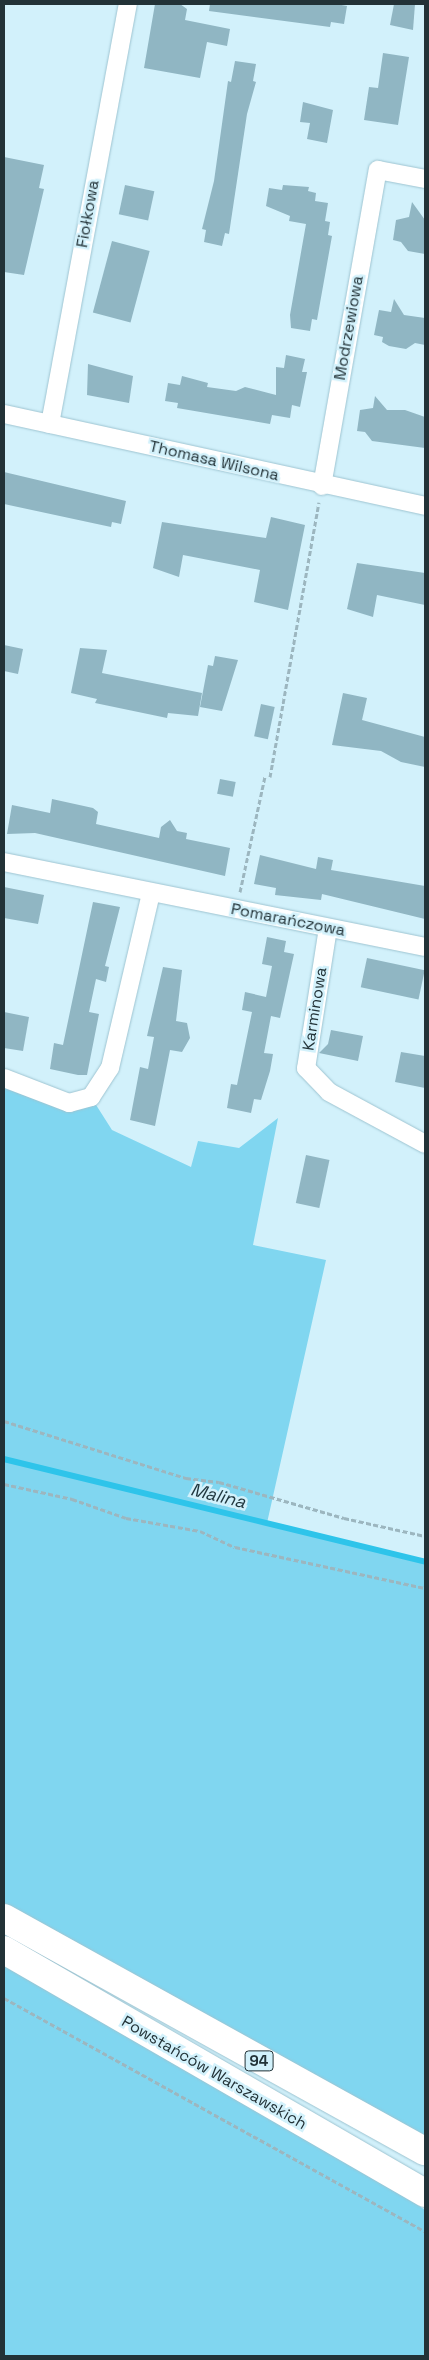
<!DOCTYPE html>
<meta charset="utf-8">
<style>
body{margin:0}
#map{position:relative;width:429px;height:2360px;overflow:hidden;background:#d2f1fb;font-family:"Space Grotesk",sans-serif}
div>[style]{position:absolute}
.green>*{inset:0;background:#80d6f0}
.stream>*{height:5.5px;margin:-2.75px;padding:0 2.75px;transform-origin:2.75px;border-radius:2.75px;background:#2ec4ea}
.building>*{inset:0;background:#90b6c3;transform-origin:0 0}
.path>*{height:3px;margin-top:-1.5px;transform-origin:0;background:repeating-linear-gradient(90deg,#9cb6bf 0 5px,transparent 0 7.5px)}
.roads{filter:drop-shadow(0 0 1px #9ec4d1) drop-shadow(0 0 1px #9ec4d1)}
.minor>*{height:18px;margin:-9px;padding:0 9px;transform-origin:9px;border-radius:9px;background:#fff}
.primary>*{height:28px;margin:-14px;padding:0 14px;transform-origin:14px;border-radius:14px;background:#fff}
span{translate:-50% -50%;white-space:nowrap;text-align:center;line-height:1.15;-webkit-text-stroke:5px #d2f1fb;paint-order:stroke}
.shield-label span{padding:1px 4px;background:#d2f1fb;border:1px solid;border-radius:4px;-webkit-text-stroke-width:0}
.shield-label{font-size:15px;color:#223237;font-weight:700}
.street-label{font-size:16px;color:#223237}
.water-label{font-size:18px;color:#1f363e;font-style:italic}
.frame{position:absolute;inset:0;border:5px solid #223237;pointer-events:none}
</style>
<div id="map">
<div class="green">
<div style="clip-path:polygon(4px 1078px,24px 1088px,91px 1097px,112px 1130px,191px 1167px,198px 1141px,239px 1148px,278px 1118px,253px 1245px,326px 1260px,267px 1523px,425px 1562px,425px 2138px,4px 1918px)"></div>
<div style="clip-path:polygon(4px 1950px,291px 2118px,425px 2210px,425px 2356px,4px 2356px)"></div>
</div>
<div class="stream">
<div style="left:4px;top:1459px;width:433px;rotate:13.7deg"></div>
</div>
<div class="building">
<div style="clip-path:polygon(155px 4px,180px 4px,187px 9px,185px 20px,230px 29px,227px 46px,207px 42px,200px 78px,144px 68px)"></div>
<div style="clip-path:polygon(210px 4px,336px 4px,347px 6px,344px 24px,331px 22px,330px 27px,209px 11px)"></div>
<div style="clip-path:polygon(394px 4px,415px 4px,413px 30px,390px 25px)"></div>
<div style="clip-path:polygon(383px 53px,409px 57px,398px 125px,364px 120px,369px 87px,378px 88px)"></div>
<div style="clip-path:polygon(235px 61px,256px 64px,253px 81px,256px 82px,247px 114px,229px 234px,225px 233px,222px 246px,204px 242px,206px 230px,202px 229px,214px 181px,228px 81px,231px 82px)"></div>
<div style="clip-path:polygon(303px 102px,333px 110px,327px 143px,307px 139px,310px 123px,300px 122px)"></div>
<div style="clip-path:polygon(4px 157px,44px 165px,39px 188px,44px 189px,24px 275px,4px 272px)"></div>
<div style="left:125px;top:185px;width:30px;height:30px;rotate:12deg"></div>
<div style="clip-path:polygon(283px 185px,309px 187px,308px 191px,316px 193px,315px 201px,328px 203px,325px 221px,330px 222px,328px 235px,332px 236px,317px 320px,312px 319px,310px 331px,291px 328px,290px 315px,306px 224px,289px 221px,290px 216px,266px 206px,269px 188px,282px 190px)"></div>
<div style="clip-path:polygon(412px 202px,425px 220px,425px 254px,408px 251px,401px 242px,393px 240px,396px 220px,409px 217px)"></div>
<div style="left:112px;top:241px;width:39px;height:74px;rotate:15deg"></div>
<div style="clip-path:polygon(394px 299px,404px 315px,425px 318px,425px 345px,415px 343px,406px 349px,389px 346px,382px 342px,383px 337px,374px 335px,379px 310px,391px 312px)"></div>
<div style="clip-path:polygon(286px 355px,305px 359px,302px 372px,307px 372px,300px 407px,292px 405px,290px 418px,272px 415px,270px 424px,177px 408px,178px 403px,165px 401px,168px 383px,180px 385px,182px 376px,208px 383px,207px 387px,236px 391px,245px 387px,276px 395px,276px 367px,284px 368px)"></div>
<div style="clip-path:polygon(88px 364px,133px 376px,129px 403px,87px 395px)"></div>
<div style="clip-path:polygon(375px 396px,387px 410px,405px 410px,425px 417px,425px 448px,372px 441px,365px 432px,357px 431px,360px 410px,373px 408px)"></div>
<div style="clip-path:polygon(4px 472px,126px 501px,121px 524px,112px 522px,111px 527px,4px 504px)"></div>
<div style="clip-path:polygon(271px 517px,305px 525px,288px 610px,254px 602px,260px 570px,183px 555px,179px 577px,153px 568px,162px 522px,266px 538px)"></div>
<div style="clip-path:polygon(357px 563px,425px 573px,425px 605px,377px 595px,373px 617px,347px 609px)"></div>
<div style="clip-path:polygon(4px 645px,23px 649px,18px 674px,4px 671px)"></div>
<div style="clip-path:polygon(80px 648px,107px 650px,102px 673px,202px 693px,198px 716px,168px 713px,167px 718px,95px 703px,97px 699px,71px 693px)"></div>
<div style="clip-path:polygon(215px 656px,238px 660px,222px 711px,200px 707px,208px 665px,213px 666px)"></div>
<div style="clip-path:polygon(343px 693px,367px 698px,362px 720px,425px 737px,425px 767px,401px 762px,381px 751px,332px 745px)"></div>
<div style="left:261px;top:704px;width:14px;height:33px;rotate:12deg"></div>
<div style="left:220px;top:779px;width:16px;height:15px;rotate:11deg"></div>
<div style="clip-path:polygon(52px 799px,93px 808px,98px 812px,96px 824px,159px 838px,161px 827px,170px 820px,177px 831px,187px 833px,186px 839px,230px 848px,225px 876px,35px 833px,7px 834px,12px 805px,50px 813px)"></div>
<div style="clip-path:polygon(260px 855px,316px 869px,318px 857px,333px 860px,331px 870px,425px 886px,425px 919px,322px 894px,321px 900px,275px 895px,276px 888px,254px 884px)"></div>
<div style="clip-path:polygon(4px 887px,44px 895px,38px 924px,4px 918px)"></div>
<div style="clip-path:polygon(93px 902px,120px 907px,105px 966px,109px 967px,106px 982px,96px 979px,89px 1012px,99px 1014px,87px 1075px,78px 1075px,50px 1069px,54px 1043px,63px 1045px)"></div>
<div style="clip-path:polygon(267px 937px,286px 941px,284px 952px,294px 954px,280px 1018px,271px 1016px,264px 1053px,273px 1054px,270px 1071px,261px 1100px,254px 1099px,251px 1113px,227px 1108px,231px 1084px,237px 1085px,252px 1012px,242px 1010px,245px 992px,266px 997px,272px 966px,262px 964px)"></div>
<div style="left:367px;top:958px;width:59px;height:30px;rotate:12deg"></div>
<div style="clip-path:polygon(163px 967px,182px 970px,176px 1021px,187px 1023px,190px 1038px,182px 1052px,170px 1050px,155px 1126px,130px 1120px,140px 1067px,148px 1069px,154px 1037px,147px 1036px)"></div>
<div style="clip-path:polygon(4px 1012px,29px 1017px,23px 1051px,4px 1048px)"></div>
<div style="clip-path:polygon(331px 1030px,363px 1036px,358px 1061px,319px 1053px,328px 1044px)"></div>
<div style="clip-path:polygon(401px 1052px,425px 1056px,425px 1088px,395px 1082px)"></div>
<div style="left:306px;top:1155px;width:24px;height:49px;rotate:12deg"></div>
</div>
<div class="path">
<div style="left:270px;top:777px;width:279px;rotate:-79.9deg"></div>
<div style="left:240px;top:892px;width:119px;rotate:-77.8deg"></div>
<div style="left:4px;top:1421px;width:191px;rotate:17.4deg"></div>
<div style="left:186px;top:1478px;width:33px;rotate:7deg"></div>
<div style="left:219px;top:1482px;width:130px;rotate:16.1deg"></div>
<div style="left:344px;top:1518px;width:83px;rotate:12.5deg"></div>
<div style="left:4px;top:1484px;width:70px;rotate:12.4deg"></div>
<div style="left:72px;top:1499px;width:57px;rotate:19.4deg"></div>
<div style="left:126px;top:1518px;width:75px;rotate:10deg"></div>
<div style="left:200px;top:1531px;width:38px;rotate:25deg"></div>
<div style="left:235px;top:1547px;width:194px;rotate:12.2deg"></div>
<div style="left:4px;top:1998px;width:481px;rotate:29deg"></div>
</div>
<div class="roads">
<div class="minor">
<div style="left:4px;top:414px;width:431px;rotate:12.3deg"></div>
<div style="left:50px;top:424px;width:427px;rotate:-79.5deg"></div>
<div style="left:322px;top:486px;width:321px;rotate:-80deg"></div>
<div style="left:378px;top:170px;width:48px;rotate:10.8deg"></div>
<div style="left:4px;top:862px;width:429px;rotate:11.4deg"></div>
<div style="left:328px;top:928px;width:142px;rotate:98.9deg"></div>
<div style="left:306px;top:1068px;width:33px;rotate:46deg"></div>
<div style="left:329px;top:1092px;width:109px;rotate:28.4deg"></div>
<div style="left:4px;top:1078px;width:70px;rotate:21deg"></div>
<div style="left:69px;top:1103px;width:23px;rotate:-15deg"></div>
<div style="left:91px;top:1097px;width:35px;rotate:-57deg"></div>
<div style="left:110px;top:1068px;width:180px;rotate:-76.8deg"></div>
</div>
<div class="primary">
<div style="left:4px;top:1918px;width:481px;rotate:29deg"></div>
<div style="left:4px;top:1950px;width:486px;rotate:30deg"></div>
</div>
</div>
<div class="shield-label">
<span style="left:259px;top:2061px">94</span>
</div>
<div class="street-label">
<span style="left:88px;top:214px;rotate:-80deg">Fiołkowa</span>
<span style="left:349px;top:328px;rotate:-80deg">Modrzewiowa</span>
<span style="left:214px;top:461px;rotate:13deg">Thomasa Wilsona</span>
<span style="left:288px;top:920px;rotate:11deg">Pomarańczowa</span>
<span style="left:315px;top:1009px;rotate:-81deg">Karminowa</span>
<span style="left:214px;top:2073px;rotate:30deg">Powstańców Warszawskich</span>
</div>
<div class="water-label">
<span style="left:218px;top:1496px;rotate:14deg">Malina</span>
</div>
<div class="frame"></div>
</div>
